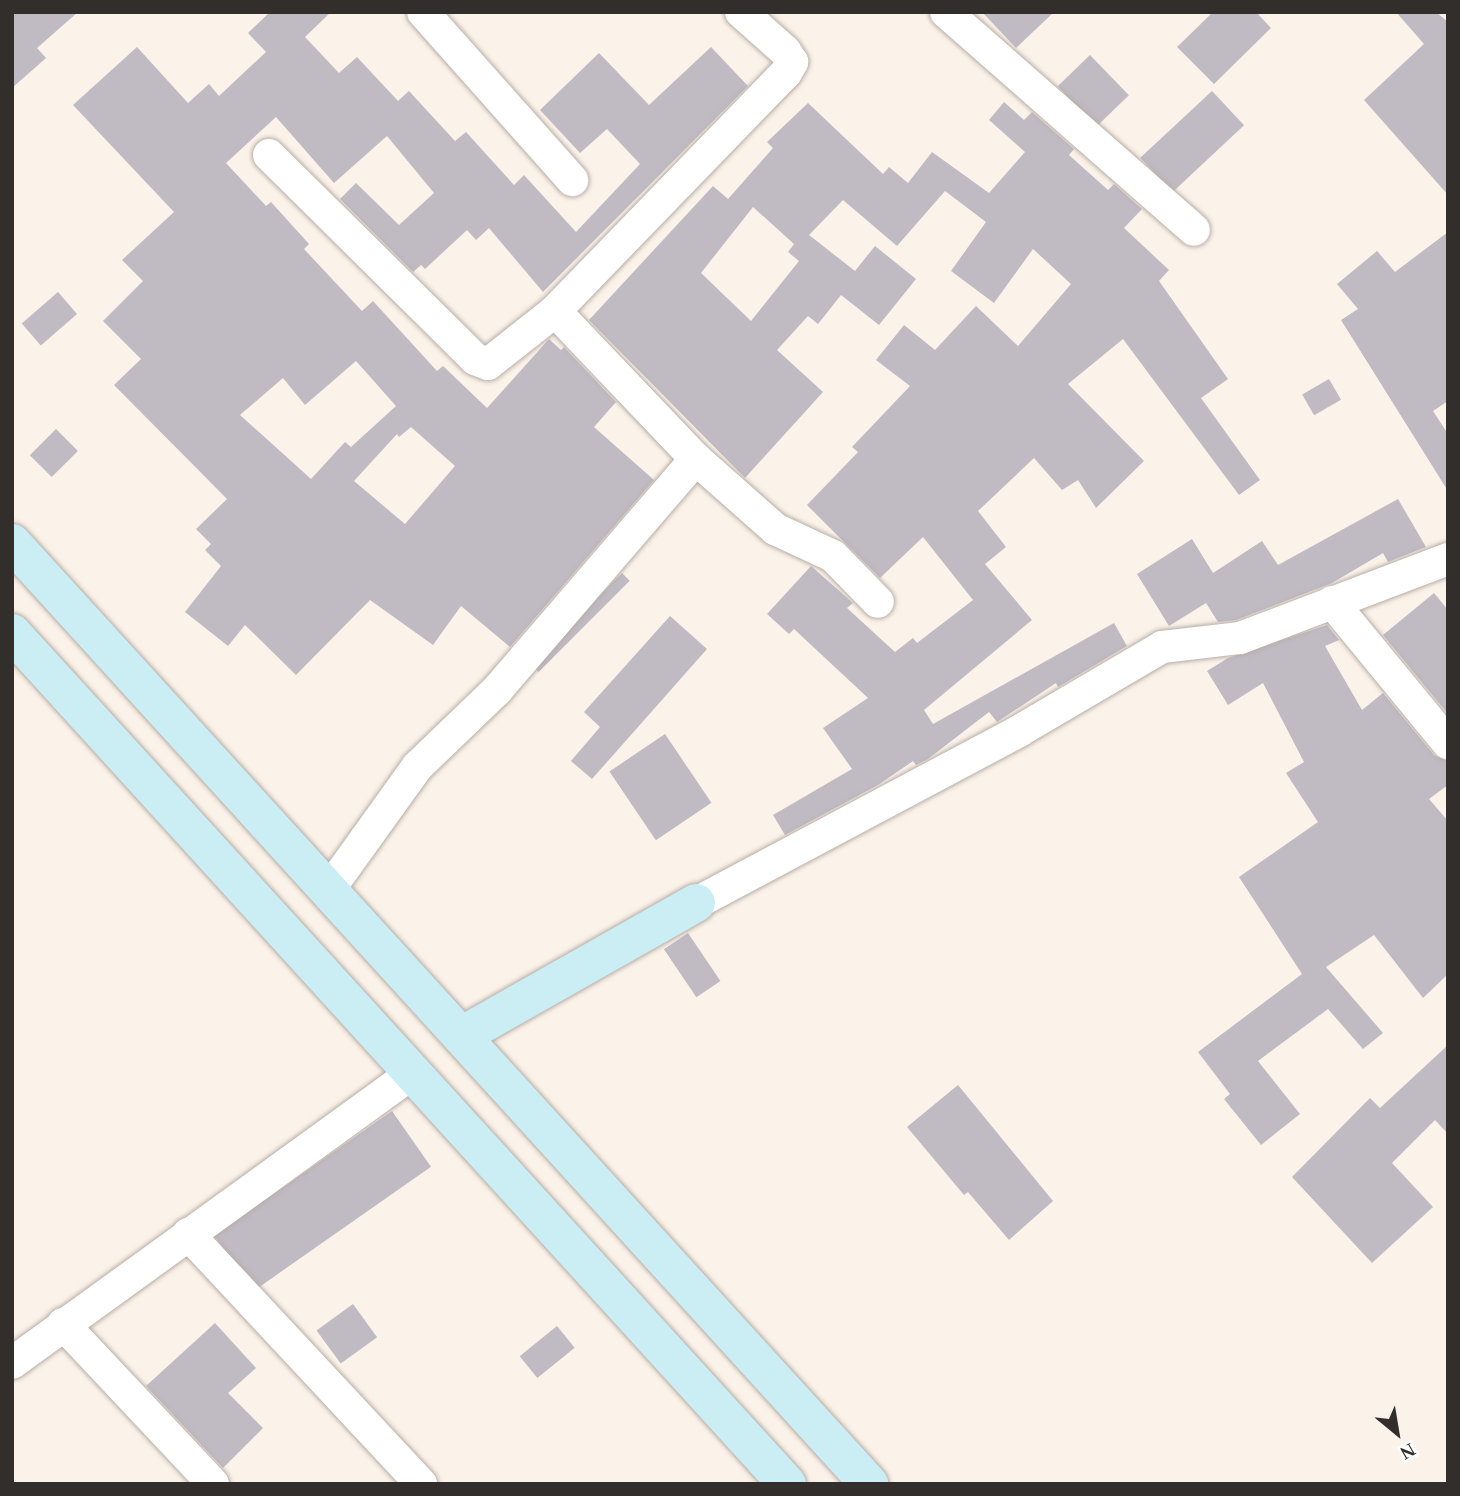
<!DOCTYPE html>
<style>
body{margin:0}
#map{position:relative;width:1460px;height:1496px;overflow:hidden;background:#fbf2e9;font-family:"Times New Roman",serif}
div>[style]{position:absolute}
.building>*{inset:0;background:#c0bac3;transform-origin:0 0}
.roads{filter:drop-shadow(0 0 2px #b6ada6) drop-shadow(0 0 2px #b6ada6)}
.street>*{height:32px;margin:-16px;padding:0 16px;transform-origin:16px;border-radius:16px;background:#fff}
.secondary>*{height:38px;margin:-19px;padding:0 19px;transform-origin:19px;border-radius:19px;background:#caeef4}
span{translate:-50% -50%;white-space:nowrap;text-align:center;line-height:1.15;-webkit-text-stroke:5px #fff;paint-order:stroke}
.frame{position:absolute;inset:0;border:14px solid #322e2b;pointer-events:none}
.north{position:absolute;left:1362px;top:1398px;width:70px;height:70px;-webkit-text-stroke:5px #fff;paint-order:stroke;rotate:150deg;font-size:19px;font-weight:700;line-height:28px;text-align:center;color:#322e2b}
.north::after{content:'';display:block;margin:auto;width:24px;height:32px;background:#322e2b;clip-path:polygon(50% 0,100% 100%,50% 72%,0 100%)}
</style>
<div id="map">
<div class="building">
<div style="clip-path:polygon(12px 12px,78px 12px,37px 48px,46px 58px,12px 88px)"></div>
<div style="clip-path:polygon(evenodd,270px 12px,331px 12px,305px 37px,339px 73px,357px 57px,398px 101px,409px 91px,455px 141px,466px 132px,514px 185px,524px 175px,576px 232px,640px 164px,607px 129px,580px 153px,540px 110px,599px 53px,649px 105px,711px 47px,748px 86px,543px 292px,489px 228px,476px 240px,467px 230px,425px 269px,421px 265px,413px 272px,340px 199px,356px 183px,399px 225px,434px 193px,387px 136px,334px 183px,276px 117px,226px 163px,266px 206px,271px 202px,309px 244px,304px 249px,362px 311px,373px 301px,437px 371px,443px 366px,487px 408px,549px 339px,561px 350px,564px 347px,616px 402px,594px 427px,654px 480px,510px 647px,461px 606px,433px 645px,370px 600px,296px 675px,245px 625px,228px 646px,185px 612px,221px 566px,205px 550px,211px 544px,196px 529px,227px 499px,114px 385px,141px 359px,103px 321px,143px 281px,122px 260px,174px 212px,73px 105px,137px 47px,188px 103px,209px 84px,219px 96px,266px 52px,248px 33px,270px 12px,356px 361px,396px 406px,351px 447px,345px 442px,311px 479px,240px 415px,283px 378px,305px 405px,356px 361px,270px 12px,411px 427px,455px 466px,405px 524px,354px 481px,397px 434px,399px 437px,411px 427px)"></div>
<div style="clip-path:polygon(982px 12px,1054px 12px,1016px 48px)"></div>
<div style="clip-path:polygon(1213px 12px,1256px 12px,1271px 28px,1214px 84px,1177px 47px)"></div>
<div style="clip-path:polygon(1396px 12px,1436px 12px,1448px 22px,1448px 195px,1364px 100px,1424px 44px)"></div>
<div style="left:1090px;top:55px;width:56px;height:45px;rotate:46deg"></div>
<div style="left:1212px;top:91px;width:47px;height:98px;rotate:47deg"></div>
<div style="clip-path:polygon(evenodd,1004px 102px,1024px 120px,1032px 112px,1074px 149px,1069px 155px,1108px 190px,1114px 184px,1142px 209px,1124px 228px,1169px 270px,1159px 281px,1228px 379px,1201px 398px,1260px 480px,1239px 495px,1123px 339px,1068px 384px,1144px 461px,1096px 508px,1078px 480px,1062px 490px,1034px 458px,978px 511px,1006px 547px,985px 564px,1032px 620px,924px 710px,933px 724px,1114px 623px,1127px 646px,1058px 687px,1056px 683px,997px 722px,989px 712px,928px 759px,916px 765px,913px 761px,878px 785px,785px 835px,773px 815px,852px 769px,823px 728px,868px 698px,794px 629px,789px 634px,767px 614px,811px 566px,853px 603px,847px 608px,895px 652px,913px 638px,917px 643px,973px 600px,923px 537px,880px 578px,807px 505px,858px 452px,852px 447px,910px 386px,876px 360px,904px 325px,935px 350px,976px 306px,1018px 346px,1071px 284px,1033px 249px,994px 303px,951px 271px,986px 222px,945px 191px,897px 246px,843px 200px,809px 235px,855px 271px,875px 246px,916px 279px,879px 325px,841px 295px,818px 324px,808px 316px,777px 350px,823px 392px,745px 478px,589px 320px,713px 186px,728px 199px,773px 148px,767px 142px,808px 103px,883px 174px,889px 167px,908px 183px,932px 152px,989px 193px,1025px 152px,989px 120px,1004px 102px,753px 207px,794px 244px,788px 252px,799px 261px,751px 321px,701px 273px,753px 207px)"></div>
<div style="clip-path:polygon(1448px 232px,1448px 401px,1433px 411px,1448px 434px,1448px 491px,1341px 320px,1358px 309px,1337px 284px,1377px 251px,1395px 272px)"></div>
<div style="left:58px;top:292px;width:29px;height:48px;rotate:49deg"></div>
<div style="left:1329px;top:379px;width:24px;height:31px;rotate:60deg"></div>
<div style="left:56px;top:429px;width:31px;height:37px;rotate:45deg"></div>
<div style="clip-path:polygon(1398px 499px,1426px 547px,1388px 562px,1383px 553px,1332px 583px,1236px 620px,1218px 622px,1206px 603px,1169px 626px,1137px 574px,1192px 539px,1213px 573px,1262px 541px,1278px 565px)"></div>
<div style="left:622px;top:573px;width:11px;height:129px;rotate:45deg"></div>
<div style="clip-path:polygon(1434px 593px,1448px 610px,1448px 714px,1383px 635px)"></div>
<div style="clip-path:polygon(670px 616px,707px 649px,592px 779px,571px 761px,600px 727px,584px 712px)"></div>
<div style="clip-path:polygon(1327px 625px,1339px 640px,1325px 646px,1362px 710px,1383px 693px,1434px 755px,1448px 761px,1448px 785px,1429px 799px,1448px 821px,1448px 974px,1423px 998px,1374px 935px,1326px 967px,1383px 1033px,1363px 1049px,1328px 1009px,1258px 1061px,1300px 1114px,1261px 1145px,1224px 1099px,1230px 1094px,1198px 1052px,1302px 974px,1239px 877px,1318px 822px,1286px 773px,1304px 762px,1263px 683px,1228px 705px,1207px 671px,1228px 658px)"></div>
<div style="left:665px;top:734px;width:83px;height:67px;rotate:56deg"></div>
<div style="left:688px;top:933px;width:58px;height:29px;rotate:56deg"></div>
<div style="clip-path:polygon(1448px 1045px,1448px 1134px,1435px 1120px,1392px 1163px,1433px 1207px,1372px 1263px,1292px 1177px,1370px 1098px,1380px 1108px)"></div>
<div style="clip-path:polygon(958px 1085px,1053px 1201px,1009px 1240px,968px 1192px,964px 1195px,907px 1127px)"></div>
<div style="left:392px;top:1111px;width:68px;height:217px;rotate:55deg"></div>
<div style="left:353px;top:1304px;width:41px;height:45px;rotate:54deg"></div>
<div style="clip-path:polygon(215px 1323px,256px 1368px,228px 1393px,263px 1428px,223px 1468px,146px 1386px)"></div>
<div style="left:557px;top:1326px;width:28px;height:48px;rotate:51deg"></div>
</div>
<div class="roads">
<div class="street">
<div style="left:423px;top:12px;width:225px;rotate:48.4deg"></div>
<div style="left:946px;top:12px;width:330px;rotate:41.3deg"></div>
<div style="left:269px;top:155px;width:290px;rotate:44.7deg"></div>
<div style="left:475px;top:359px;width:14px;rotate:21deg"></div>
<div style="left:488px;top:364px;width:85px;rotate:-38.3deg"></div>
<div style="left:555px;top:311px;width:332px;rotate:-45.9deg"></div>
<div style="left:786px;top:73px;width:13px;rotate:-61deg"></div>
<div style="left:792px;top:62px;width:13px;rotate:-122deg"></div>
<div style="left:785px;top:51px;width:59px;rotate:-138.4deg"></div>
<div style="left:555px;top:311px;width:204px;rotate:46.4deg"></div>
<div style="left:696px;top:459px;width:106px;rotate:41.5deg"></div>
<div style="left:775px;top:529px;width:64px;rotate:25deg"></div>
<div style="left:833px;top:556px;width:64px;rotate:45.6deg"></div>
<div style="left:1332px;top:602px;width:183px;rotate:50.6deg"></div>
<div style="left:328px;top:891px;width:153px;rotate:-54.3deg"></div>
<div style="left:417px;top:767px;width:111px;rotate:-43.9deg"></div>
<div style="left:497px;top:690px;width:305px;rotate:-49.3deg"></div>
<div style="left:696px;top:903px;width:366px;rotate:-28deg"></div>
<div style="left:1019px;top:731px;width:166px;rotate:-30.4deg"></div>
<div style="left:1162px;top:647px;width:79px;rotate:-6.6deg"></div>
<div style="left:1240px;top:638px;width:222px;rotate:-20.8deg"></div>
<div style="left:188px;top:1234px;width:342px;rotate:47deg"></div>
<div style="left:63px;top:1324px;width:219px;rotate:46.8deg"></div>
<div style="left:12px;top:1363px;width:494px;rotate:-35.9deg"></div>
</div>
<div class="secondary">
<div style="left:12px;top:543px;width:1273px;rotate:47.67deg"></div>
<div style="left:12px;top:633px;width:1151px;rotate:47.68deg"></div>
<div style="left:461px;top:1036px;width:270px;rotate:-29.5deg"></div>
</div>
</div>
<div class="frame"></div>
<div class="north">N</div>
</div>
